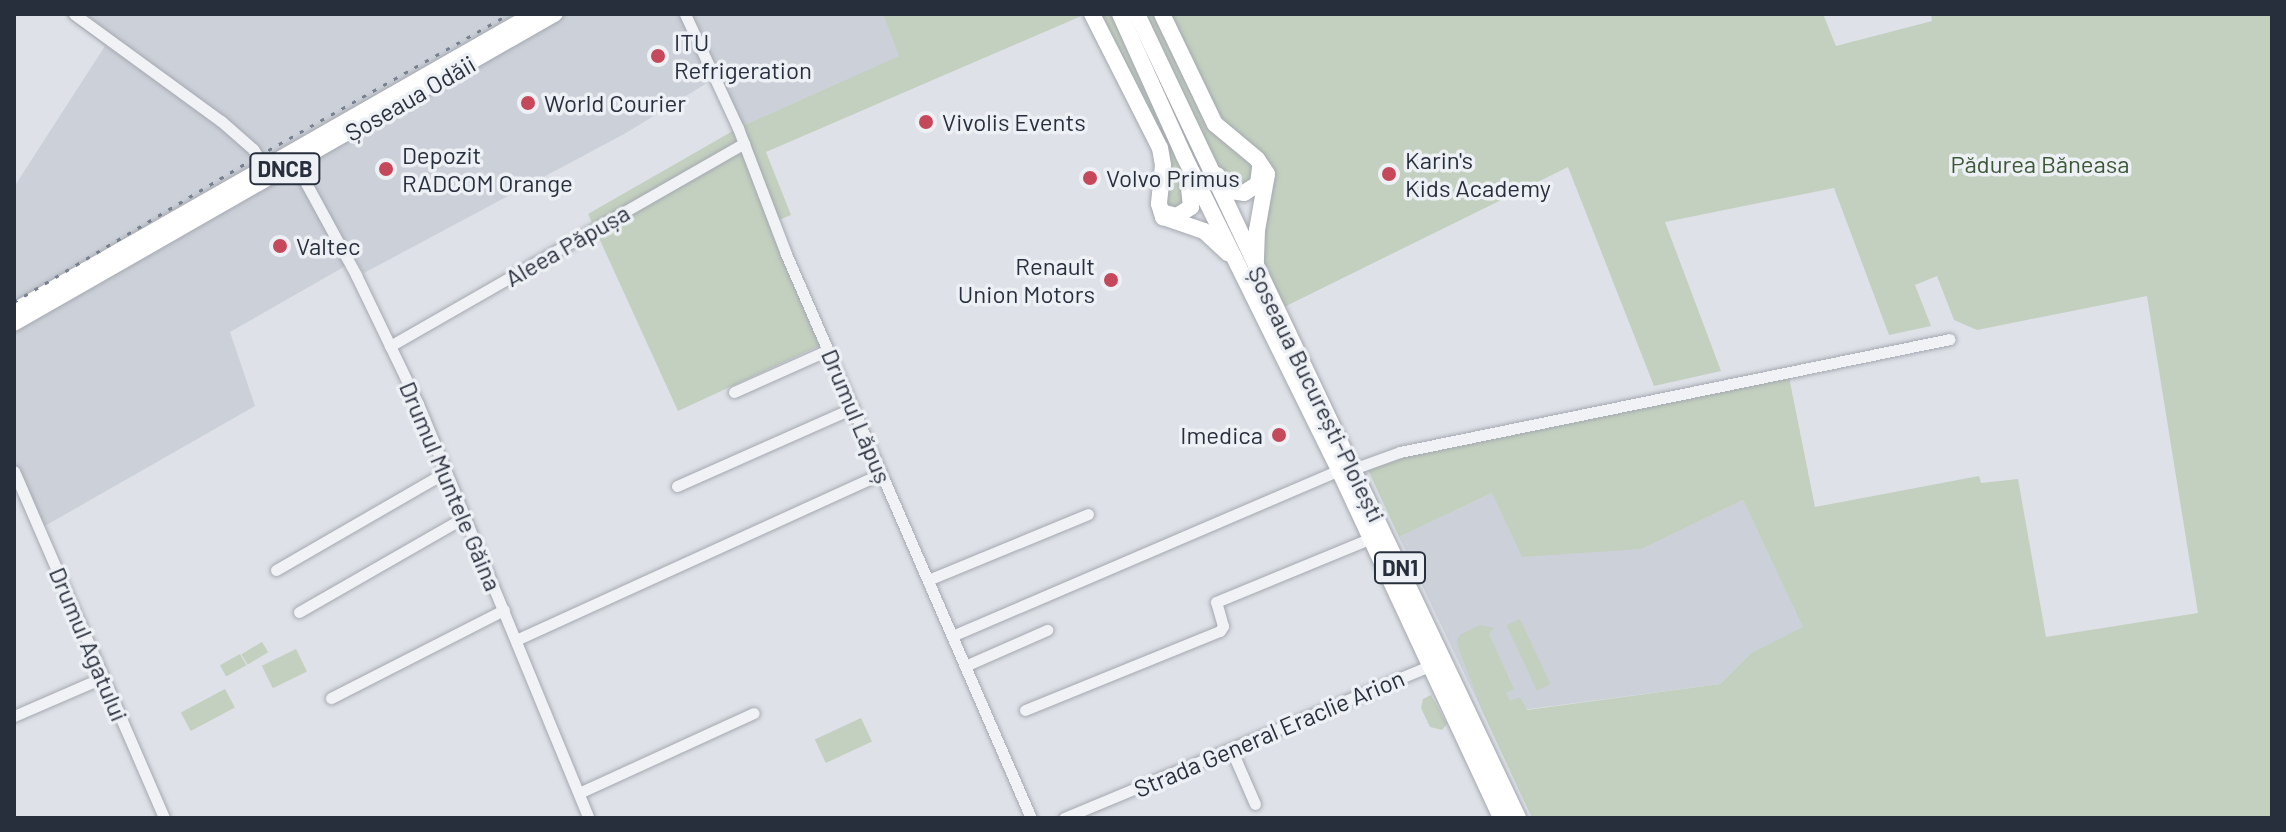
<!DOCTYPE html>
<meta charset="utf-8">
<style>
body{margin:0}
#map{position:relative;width:2286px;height:832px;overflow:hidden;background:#dee1e7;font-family:Barlow,sans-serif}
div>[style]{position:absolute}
.built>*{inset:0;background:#ccd0d8}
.green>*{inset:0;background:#c3d0bf;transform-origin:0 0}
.roads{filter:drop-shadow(0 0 2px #a4a8b0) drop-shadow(0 0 2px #a4a8b0)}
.minor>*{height:11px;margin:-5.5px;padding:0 5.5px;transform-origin:5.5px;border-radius:5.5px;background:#f0f2f5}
.major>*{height:14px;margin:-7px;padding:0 7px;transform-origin:7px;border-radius:7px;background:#fff}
.highway>*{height:16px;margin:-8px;padding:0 8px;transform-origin:8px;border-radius:8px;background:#fff}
.rail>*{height:3px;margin-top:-1.5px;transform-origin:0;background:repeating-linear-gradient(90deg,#78818f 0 4px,transparent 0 12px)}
.dots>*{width:22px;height:22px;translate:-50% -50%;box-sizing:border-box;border:4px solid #edf0f4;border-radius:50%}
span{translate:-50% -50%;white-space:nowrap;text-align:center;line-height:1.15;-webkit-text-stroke:7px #edf0f4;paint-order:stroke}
.shield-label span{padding:2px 6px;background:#edf0f4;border:2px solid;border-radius:6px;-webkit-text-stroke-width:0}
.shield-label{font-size:22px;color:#282f3c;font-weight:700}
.poi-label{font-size:24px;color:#282f3c}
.left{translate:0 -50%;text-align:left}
.right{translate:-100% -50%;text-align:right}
.street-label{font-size:24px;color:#282f3c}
.park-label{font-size:24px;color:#3c5736}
.frame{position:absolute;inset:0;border:16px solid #282f3c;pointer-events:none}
</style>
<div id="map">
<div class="built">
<div style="clip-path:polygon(63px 14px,883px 14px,900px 56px,738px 128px,715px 78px,626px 133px,364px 273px,356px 260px,230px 332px,255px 406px,36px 531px,14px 482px,14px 187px,105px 46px)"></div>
<div style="clip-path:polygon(1492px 493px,1640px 549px,1743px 500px,1804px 628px,1751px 653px,1720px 684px,1484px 715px,1399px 537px)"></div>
</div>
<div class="green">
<div style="clip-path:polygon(883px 14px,1086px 14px,766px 152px,791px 215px,774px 222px,825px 343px,678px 411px,588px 214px,738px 128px,899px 56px)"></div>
<div style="clip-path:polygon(1092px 14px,1120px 14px,1184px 156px,1192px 201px,1167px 215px,1163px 172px)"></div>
<div style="clip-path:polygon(1137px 14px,1823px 14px,1836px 46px,1932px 21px,1931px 14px,2272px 14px,2272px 818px,1532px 818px,1484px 715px,1458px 647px,1457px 639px,1461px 634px,1480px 625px,1494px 628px,1489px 634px,1514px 689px,1506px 693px,1510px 701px,1520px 697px,1527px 710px,1720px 684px,1751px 653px,1803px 627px,1743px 500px,1641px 549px,1522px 557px,1492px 493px,1399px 537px,1368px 470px,1402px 456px,1789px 377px,1815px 507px,1979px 476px,1981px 483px,2018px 479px,2046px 637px,2198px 613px,2147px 296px,1977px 330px,1954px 320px,1937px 276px,1915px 285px,1931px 326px,1889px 335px,1834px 188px,1665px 222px,1721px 371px,1654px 386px,1568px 167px,1278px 310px,1256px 267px,1260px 178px,1230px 191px)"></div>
<div style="left:1520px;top:619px;width:72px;height:15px;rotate:65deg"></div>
<div style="left:262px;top:642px;width:12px;height:24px;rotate:59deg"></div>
<div style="left:296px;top:649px;width:25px;height:38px;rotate:64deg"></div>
<div style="left:240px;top:654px;width:13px;height:23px;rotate:61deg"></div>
<div style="left:225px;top:689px;width:21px;height:50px;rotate:62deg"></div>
<div style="clip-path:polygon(1431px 695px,1447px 724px,1442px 730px,1430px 727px,1421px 708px,1423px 699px)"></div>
<div style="left:861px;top:718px;width:26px;height:51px;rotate:65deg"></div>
</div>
<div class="roads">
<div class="minor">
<div style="left:74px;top:14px;width:182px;rotate:36.1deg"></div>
<div style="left:221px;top:121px;width:43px;rotate:41.2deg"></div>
<div style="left:253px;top:149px;width:20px;rotate:57deg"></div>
<div style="left:685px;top:14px;width:126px;rotate:65.1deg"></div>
<div style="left:738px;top:128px;width:135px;rotate:69.1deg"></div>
<div style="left:786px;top:254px;width:615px;rotate:66.52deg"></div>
<div style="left:295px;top:163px;width:128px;rotate:61.4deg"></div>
<div style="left:356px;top:275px;width:143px;rotate:64.3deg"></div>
<div style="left:418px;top:404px;width:448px;rotate:67.6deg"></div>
<div style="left:390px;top:346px;width:408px;rotate:-29.8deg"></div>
<div style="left:734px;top:392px;width:103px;rotate:-24.1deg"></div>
<div style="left:1353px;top:469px;width:50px;rotate:-19.9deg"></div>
<div style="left:1400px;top:452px;width:561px;rotate:-11.61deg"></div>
<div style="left:14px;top:471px;width:378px;rotate:66.6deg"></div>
<div style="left:677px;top:486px;width:193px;rotate:-23.9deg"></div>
<div style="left:276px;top:570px;width:196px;rotate:-30deg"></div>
<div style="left:928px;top:580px;width:173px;rotate:-22.4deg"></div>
<div style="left:299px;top:612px;width:191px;rotate:-29.8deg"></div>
<div style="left:952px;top:636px;width:421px;rotate:-23.2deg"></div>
<div style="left:516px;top:640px;width:401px;rotate:-24.5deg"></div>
<div style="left:965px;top:666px;width:90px;rotate:-23.7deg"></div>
<div style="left:331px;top:698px;width:194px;rotate:-27deg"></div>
<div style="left:1025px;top:710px;width:210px;rotate:-22.1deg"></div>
<div style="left:1220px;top:631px;width:6px;rotate:-59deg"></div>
<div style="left:1223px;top:626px;width:25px;rotate:-106deg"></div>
<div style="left:1216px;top:602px;width:168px;rotate:-22.4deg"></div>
<div style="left:14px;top:716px;width:96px;rotate:-23.4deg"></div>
<div style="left:1231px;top:749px;width:60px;rotate:66.4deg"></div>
<div style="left:579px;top:793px;width:192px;rotate:-24.6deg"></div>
<div style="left:1064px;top:818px;width:396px;rotate:-22.6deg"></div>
</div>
<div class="major">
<div style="left:14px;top:310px;width:597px;rotate:-29.74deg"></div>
<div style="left:14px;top:324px;width:624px;rotate:-29.77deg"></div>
</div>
<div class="highway">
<div style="left:1092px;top:14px;width:150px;rotate:63.1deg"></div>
<div style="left:1160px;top:148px;width:17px;rotate:80deg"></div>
<div style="left:1163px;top:165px;width:39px;rotate:96deg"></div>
<div style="left:1159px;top:204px;width:14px;rotate:73deg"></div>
<div style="left:1163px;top:217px;width:43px;rotate:18.9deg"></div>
<div style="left:1204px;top:231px;width:33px;rotate:43deg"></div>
<div style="left:1120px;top:14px;width:156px;rotate:65.7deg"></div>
<div style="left:1184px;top:156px;width:350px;rotate:63.7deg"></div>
<div style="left:1339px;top:470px;width:384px;rotate:65deg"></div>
<div style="left:1137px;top:14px;width:890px;rotate:64.64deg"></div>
<div style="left:1162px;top:14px;width:122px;rotate:64.3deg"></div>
<div style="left:1215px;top:124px;width:55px;rotate:39.8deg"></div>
<div style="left:1257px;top:159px;width:18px;rotate:56deg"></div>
<div style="left:1267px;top:174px;width:57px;rotate:100.1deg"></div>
<div style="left:1257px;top:230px;width:35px;rotate:92deg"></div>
<div style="left:1217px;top:175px;width:21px;rotate:51deg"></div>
<div style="left:1230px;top:191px;width:14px;rotate:8deg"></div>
<div style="left:1244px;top:193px;width:17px;rotate:-33deg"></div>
<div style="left:1258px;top:184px;width:16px;rotate:-83deg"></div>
<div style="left:1165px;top:213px;width:12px;rotate:14deg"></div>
<div style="left:1177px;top:216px;width:17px;rotate:-33deg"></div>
<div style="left:1191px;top:207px;width:30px;rotate:-96deg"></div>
</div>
</div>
<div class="rail">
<div style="left:14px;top:302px;width:284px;rotate:-30.9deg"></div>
<div style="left:258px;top:156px;width:288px;rotate:-29.5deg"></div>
</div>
<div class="dots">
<div style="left:658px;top:56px;background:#c6485b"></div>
<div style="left:528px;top:103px;background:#c6485b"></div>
<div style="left:926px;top:122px;background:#c6485b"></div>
<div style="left:386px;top:169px;background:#c6485b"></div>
<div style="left:1389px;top:174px;background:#c6485b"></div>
<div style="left:1090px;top:178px;background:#c6485b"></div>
<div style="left:280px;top:246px;background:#c6485b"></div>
<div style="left:1111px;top:280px;background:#c6485b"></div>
<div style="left:1279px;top:435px;background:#c6485b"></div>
</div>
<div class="shield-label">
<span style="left:285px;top:169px">DNCB</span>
<span style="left:1400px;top:568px">DN1</span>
</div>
<div class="poi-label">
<span class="left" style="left:674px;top:56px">ITU<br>Refrigeration</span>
<span class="left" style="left:544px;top:103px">World Courier</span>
<span class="left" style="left:942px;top:122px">Vivolis Events</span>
<span class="left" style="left:402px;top:169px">Depozit<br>RADCOM Orange</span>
<span class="left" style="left:1405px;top:174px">Karin's<br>Kids Academy</span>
<span class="left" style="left:1106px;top:178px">Volvo Primus</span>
<span class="left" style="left:296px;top:246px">Valtec</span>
<span class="right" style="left:1095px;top:280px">Renault<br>Union Motors</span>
<span class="right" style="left:1263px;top:435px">Imedica</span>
</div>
<div class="street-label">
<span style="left:410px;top:98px;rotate:-30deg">Șoseaua Odăii</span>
<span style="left:567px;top:245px;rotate:-30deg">Aleea Păpușa</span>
<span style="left:1317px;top:394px;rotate:64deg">Șoseaua București-Ploiești</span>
<span style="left:857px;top:416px;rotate:67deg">Drumul Lăpuș</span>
<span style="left:451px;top:486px;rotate:67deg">Drumul Muntele Găina</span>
<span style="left:89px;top:644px;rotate:67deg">Drumul Agatului</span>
<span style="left:1269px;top:733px;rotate:-23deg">Strada General Eraclie Arion</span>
</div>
<div class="park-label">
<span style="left:2040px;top:164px">Pădurea Băneasa</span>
</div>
<div class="frame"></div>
</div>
